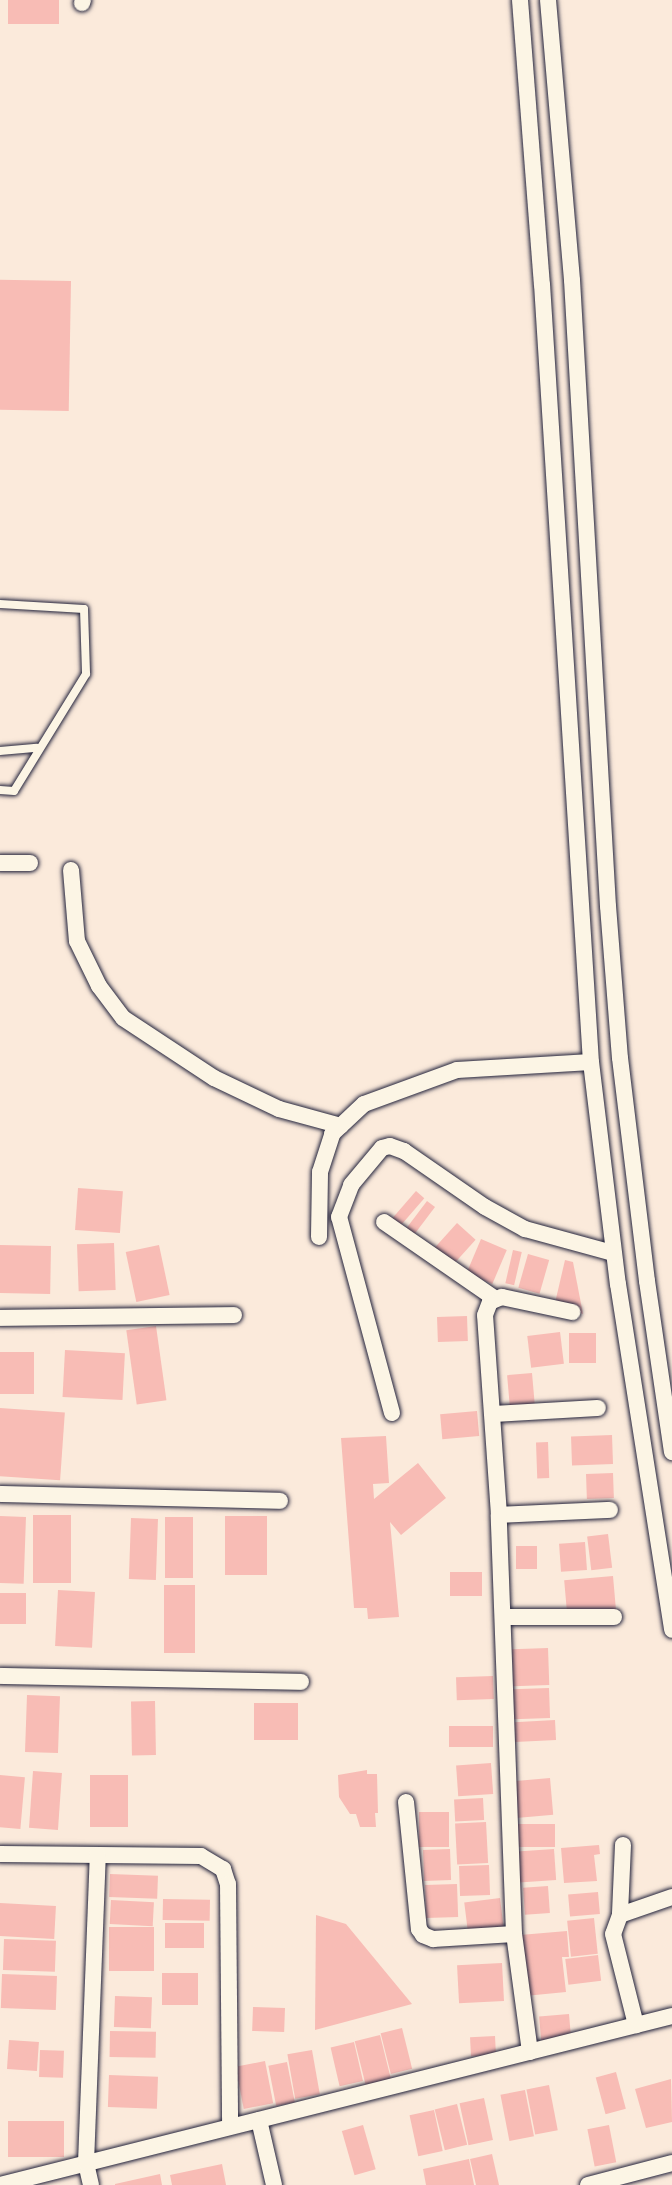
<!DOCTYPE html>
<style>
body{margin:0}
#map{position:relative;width:672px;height:2185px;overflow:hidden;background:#fbeadb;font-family:"Playpen Sans",sans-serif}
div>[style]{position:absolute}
.building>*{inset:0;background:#f8bcb5;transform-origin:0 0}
.roads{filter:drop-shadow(0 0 2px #22223b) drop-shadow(0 0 2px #22223b)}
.service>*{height:8px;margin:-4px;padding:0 4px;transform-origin:4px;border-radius:4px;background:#fcf5e5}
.minor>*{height:16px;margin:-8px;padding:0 8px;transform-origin:8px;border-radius:8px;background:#fcf5e5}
span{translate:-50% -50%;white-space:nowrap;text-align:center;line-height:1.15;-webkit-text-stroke:5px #fcf5e5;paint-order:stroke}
</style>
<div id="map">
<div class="building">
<div style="left:8px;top:0;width:51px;height:24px"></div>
<div style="left:71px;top:281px;width:130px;height:71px;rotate:91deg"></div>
<div style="left:78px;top:1188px;width:45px;height:42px;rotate:4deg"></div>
<div style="left:416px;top:1191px;width:11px;height:39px;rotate:41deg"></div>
<div style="left:427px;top:1201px;width:10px;height:37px;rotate:37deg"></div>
<div style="left:457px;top:1223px;width:25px;height:38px;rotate:42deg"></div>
<div style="left:481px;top:1239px;width:28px;height:37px;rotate:23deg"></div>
<div style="left:114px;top:1243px;width:47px;height:37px;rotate:88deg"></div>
<div style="left:0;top:1245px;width:51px;height:48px;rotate:1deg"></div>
<div style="left:159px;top:1245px;width:51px;height:34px;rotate:78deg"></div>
<div style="left:513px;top:1250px;width:9px;height:34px;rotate:13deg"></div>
<div style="left:528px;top:1254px;width:22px;height:35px;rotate:16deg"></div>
<div style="clip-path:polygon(565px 1260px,573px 1262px,583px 1314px,555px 1303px)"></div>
<div style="left:467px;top:1316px;width:25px;height:30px;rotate:88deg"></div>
<div style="left:156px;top:1326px;width:75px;height:30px;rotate:82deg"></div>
<div style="left:560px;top:1332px;width:32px;height:33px;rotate:83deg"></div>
<div style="left:569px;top:1333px;width:27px;height:30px"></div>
<div style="left:65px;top:1350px;width:60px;height:47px;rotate:3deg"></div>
<div style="left:0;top:1352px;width:34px;height:42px"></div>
<div style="left:532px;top:1373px;width:35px;height:25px;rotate:85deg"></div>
<div style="left:0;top:1408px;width:65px;height:68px;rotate:4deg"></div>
<div style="left:477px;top:1411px;width:25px;height:37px;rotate:85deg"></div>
<div style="left:612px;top:1435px;width:29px;height:41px;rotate:88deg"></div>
<div style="clip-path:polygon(386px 1436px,389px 1483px,373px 1484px,374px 1499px,418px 1463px,446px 1498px,401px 1535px,390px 1522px,399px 1617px,368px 1619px,367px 1608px,354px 1608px,341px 1438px)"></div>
<div style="left:548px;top:1442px;width:36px;height:12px;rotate:88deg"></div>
<div style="left:613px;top:1473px;width:25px;height:27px;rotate:88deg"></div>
<div style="left:33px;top:1515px;width:38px;height:68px"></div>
<div style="left:0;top:1516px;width:26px;height:67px;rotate:2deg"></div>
<div style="left:225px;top:1516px;width:42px;height:59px"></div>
<div style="left:165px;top:1517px;width:28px;height:61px"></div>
<div style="left:131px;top:1518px;width:27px;height:61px;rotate:2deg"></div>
<div style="left:608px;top:1534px;width:34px;height:21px;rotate:83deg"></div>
<div style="left:585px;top:1542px;width:28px;height:26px;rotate:86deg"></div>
<div style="left:516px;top:1546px;width:21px;height:23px"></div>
<div style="left:482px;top:1572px;width:24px;height:32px;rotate:90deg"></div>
<div style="left:613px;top:1576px;width:34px;height:49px;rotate:85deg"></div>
<div style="left:164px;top:1585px;width:31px;height:68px"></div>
<div style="left:58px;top:1590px;width:37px;height:56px;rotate:3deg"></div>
<div style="left:26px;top:1593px;width:31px;height:26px;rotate:90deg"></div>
<div style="left:548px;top:1648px;width:37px;height:36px;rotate:88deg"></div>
<div style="left:493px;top:1676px;width:23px;height:37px;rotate:88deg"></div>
<div style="left:549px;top:1688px;width:30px;height:37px;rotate:88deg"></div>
<div style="left:27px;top:1695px;width:33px;height:57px;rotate:2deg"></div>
<div style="left:155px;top:1701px;width:54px;height:24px;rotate:89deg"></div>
<div style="left:254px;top:1703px;width:44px;height:37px"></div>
<div style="left:555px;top:1720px;width:20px;height:41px;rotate:87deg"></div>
<div style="left:493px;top:1726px;width:21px;height:44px;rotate:90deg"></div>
<div style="left:491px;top:1763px;width:31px;height:35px;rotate:86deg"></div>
<div style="clip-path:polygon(367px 1770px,367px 1774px,377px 1774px,378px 1813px,375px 1813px,376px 1827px,360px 1827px,356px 1814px,350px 1814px,339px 1797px,338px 1775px)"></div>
<div style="left:33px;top:1771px;width:29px;height:57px;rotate:4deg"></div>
<div style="left:0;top:1775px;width:25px;height:52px;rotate:5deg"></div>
<div style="left:90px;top:1775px;width:38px;height:52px"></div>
<div style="left:550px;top:1778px;width:37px;height:37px;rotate:85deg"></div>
<div style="left:483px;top:1798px;width:22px;height:29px;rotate:87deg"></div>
<div style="left:419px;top:1812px;width:30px;height:35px"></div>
<div style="left:486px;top:1822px;width:41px;height:31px;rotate:87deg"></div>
<div style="left:555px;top:1824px;width:23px;height:40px;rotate:90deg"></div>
<div style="clip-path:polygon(599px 1845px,600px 1854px,594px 1855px,597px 1881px,564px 1883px,561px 1848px)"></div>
<div style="left:450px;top:1849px;width:31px;height:27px;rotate:88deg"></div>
<div style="left:554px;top:1849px;width:31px;height:37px;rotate:86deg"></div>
<div style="left:489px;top:1865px;width:30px;height:30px;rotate:88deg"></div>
<div style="left:110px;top:1874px;width:48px;height:23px;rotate:2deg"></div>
<div style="left:457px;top:1884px;width:33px;height:32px;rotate:88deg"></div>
<div style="left:548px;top:1886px;width:27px;height:25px;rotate:86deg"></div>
<div style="left:598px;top:1892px;width:22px;height:30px;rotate:85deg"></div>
<div style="left:500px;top:1898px;width:34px;height:36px;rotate:83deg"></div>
<div style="left:163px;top:1899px;width:47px;height:21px;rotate:1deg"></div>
<div style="left:111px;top:1900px;width:43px;height:24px;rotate:3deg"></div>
<div style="left:0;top:1903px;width:56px;height:33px;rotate:3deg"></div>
<div style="clip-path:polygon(316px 1915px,346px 1924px,412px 2004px,315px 2030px)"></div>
<div style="left:594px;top:1918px;width:36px;height:27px;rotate:84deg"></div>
<div style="left:165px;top:1923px;width:39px;height:25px"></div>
<div style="left:109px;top:1927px;width:45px;height:44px"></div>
<div style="clip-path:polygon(567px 1931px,569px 1957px,562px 1957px,566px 1992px,525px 1996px,520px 1935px)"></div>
<div style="left:4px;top:1939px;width:52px;height:31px;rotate:2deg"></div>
<div style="left:598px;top:1955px;width:26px;height:33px;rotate:83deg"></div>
<div style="left:502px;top:1963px;width:38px;height:45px;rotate:87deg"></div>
<div style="left:162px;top:1973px;width:36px;height:32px"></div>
<div style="left:2px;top:1974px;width:55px;height:34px;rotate:2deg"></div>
<div style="left:115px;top:1996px;width:37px;height:31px;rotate:2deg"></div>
<div style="left:253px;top:2007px;width:32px;height:24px;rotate:2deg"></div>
<div style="left:569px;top:2014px;width:24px;height:30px;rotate:85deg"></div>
<div style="left:402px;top:2028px;width:42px;height:22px;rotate:76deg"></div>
<div style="left:110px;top:2031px;width:46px;height:26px;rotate:1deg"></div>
<div style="left:380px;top:2035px;width:45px;height:26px;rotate:76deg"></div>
<div style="left:495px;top:2036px;width:19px;height:25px;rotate:87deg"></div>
<div style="left:9px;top:2040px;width:30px;height:29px;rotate:4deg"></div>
<div style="left:354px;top:2042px;width:40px;height:24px;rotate:77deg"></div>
<div style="left:40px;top:2050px;width:24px;height:27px;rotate:2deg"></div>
<div style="left:312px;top:2050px;width:45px;height:25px;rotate:80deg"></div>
<div style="left:265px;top:2061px;width:43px;height:30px;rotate:79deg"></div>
<div style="left:287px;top:2062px;width:41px;height:19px;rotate:79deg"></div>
<div style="left:616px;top:2072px;width:38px;height:21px;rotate:75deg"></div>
<div style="left:109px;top:2075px;width:49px;height:32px;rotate:2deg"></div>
<div style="clip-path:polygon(671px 2079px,672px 2122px,646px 2128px,635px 2089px)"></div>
<div style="left:549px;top:2085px;width:46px;height:23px;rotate:79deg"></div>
<div style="left:525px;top:2090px;width:47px;height:25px;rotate:79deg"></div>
<div style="left:484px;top:2098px;width:43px;height:25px;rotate:78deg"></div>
<div style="left:457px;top:2104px;width:42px;height:23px;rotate:76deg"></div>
<div style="left:434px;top:2110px;width:42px;height:25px;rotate:78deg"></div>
<div style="left:8px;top:2121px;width:56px;height:36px"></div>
<div style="left:363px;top:2125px;width:46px;height:22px;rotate:74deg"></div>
<div style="left:609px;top:2125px;width:38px;height:22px;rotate:79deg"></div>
<div style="clip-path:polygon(492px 2154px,499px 2185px,476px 2185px,470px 2159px)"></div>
<div style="clip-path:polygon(469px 2159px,474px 2185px,426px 2185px,423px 2169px)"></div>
<div style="clip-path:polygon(222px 2164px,226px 2185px,172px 2185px,170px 2175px)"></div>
<div style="clip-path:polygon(160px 2174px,162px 2185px,115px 2185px,115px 2184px)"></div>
</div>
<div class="roads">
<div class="service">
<div style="left:0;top:604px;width:84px;rotate:3.4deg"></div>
<div style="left:84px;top:609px;width:65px;rotate:88.2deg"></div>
<div style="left:86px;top:674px;width:137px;rotate:121.6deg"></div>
<div style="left:14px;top:791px;width:14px;rotate:-176deg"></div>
<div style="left:0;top:751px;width:37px;rotate:-5deg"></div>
</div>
<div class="minor">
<div style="left:520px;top:0;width:285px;rotate:85.6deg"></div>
<div style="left:542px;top:284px;width:780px;rotate:86.4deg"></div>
<div style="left:591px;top:1062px;width:224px;rotate:83.1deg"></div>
<div style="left:618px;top:1284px;width:350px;rotate:81.1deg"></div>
<div style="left:548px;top:0;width:281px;rotate:85.1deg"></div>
<div style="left:572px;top:280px;width:627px;rotate:86.71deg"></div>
<div style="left:608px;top:906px;width:152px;rotate:85.5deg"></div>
<div style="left:620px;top:1058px;width:225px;rotate:83.1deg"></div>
<div style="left:647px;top:1281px;width:173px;rotate:81.7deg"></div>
<div style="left:82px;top:3px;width:3px;rotate:-72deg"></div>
<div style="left:0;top:863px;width:30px"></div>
<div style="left:71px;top:870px;width:71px;rotate:85.2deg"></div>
<div style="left:77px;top:941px;width:50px;rotate:63.9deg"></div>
<div style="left:99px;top:986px;width:40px;rotate:53deg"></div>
<div style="left:123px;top:1018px;width:109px;rotate:33.4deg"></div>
<div style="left:214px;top:1078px;width:72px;rotate:25.5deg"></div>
<div style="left:279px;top:1109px;width:64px;rotate:15.3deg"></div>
<div style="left:384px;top:1222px;width:134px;rotate:34.6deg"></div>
<div style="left:319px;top:1237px;width:65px;rotate:-89.1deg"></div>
<div style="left:320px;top:1172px;width:40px;rotate:-72deg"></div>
<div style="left:332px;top:1134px;width:44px;rotate:-43.2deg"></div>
<div style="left:364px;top:1104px;width:99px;rotate:-20.1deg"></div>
<div style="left:457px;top:1070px;width:134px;rotate:-3.4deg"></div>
<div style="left:0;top:1318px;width:234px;rotate:-0.7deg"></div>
<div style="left:392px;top:1413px;width:203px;rotate:-105.1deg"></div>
<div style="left:339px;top:1217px;width:34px;rotate:-69deg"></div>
<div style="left:351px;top:1185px;width:48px;rotate:-50deg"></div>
<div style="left:382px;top:1148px;width:8px;rotate:-14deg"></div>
<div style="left:390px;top:1146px;width:15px;rotate:20deg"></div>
<div style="left:404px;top:1151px;width:98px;rotate:34.7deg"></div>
<div style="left:485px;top:1207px;width:46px;rotate:28.8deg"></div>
<div style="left:525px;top:1229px;width:91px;rotate:15.3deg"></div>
<div style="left:493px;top:1414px;width:105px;rotate:-3.3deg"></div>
<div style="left:0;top:1494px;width:280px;rotate:1.4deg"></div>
<div style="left:499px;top:1515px;width:111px;rotate:-2.6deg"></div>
<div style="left:503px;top:1617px;width:111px"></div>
<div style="left:0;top:1676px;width:301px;rotate:1.1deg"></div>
<div style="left:406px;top:1802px;width:128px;rotate:84.2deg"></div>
<div style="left:419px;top:1929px;width:7px;rotate:56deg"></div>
<div style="left:423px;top:1935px;width:11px;rotate:22deg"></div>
<div style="left:433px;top:1939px;width:81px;rotate:-3.5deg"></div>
<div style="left:623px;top:1845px;width:70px;rotate:92.5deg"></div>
<div style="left:620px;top:1915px;width:20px;rotate:110deg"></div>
<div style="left:613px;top:1934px;width:94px;rotate:75.8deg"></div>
<div style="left:0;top:1854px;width:201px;rotate:0.6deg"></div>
<div style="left:201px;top:1856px;width:26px;rotate:31deg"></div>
<div style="left:223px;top:1869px;width:16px;rotate:72deg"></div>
<div style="left:228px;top:1884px;width:242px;rotate:89.5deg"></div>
<div style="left:620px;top:1915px;width:55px;rotate:-19.1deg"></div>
<div style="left:530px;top:2052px;width:119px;rotate:-97.7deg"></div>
<div style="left:514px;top:1934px;width:419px;rotate:-92.1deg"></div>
<div style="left:499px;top:1515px;width:200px;rotate:-94deg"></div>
<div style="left:485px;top:1315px;width:14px;rotate:-69deg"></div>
<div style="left:490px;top:1302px;width:13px;rotate:-23deg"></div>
<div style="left:502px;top:1297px;width:72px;rotate:12.1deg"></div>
<div style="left:259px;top:2120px;width:67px;rotate:77deg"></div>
<div style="left:0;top:2185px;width:693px;rotate:-14.12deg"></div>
<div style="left:91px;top:2185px;width:23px;rotate:-103deg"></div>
<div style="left:86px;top:2163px;width:308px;rotate:-87.8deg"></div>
<div style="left:588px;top:2185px;width:87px;rotate:-14.7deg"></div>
</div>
</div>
</div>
